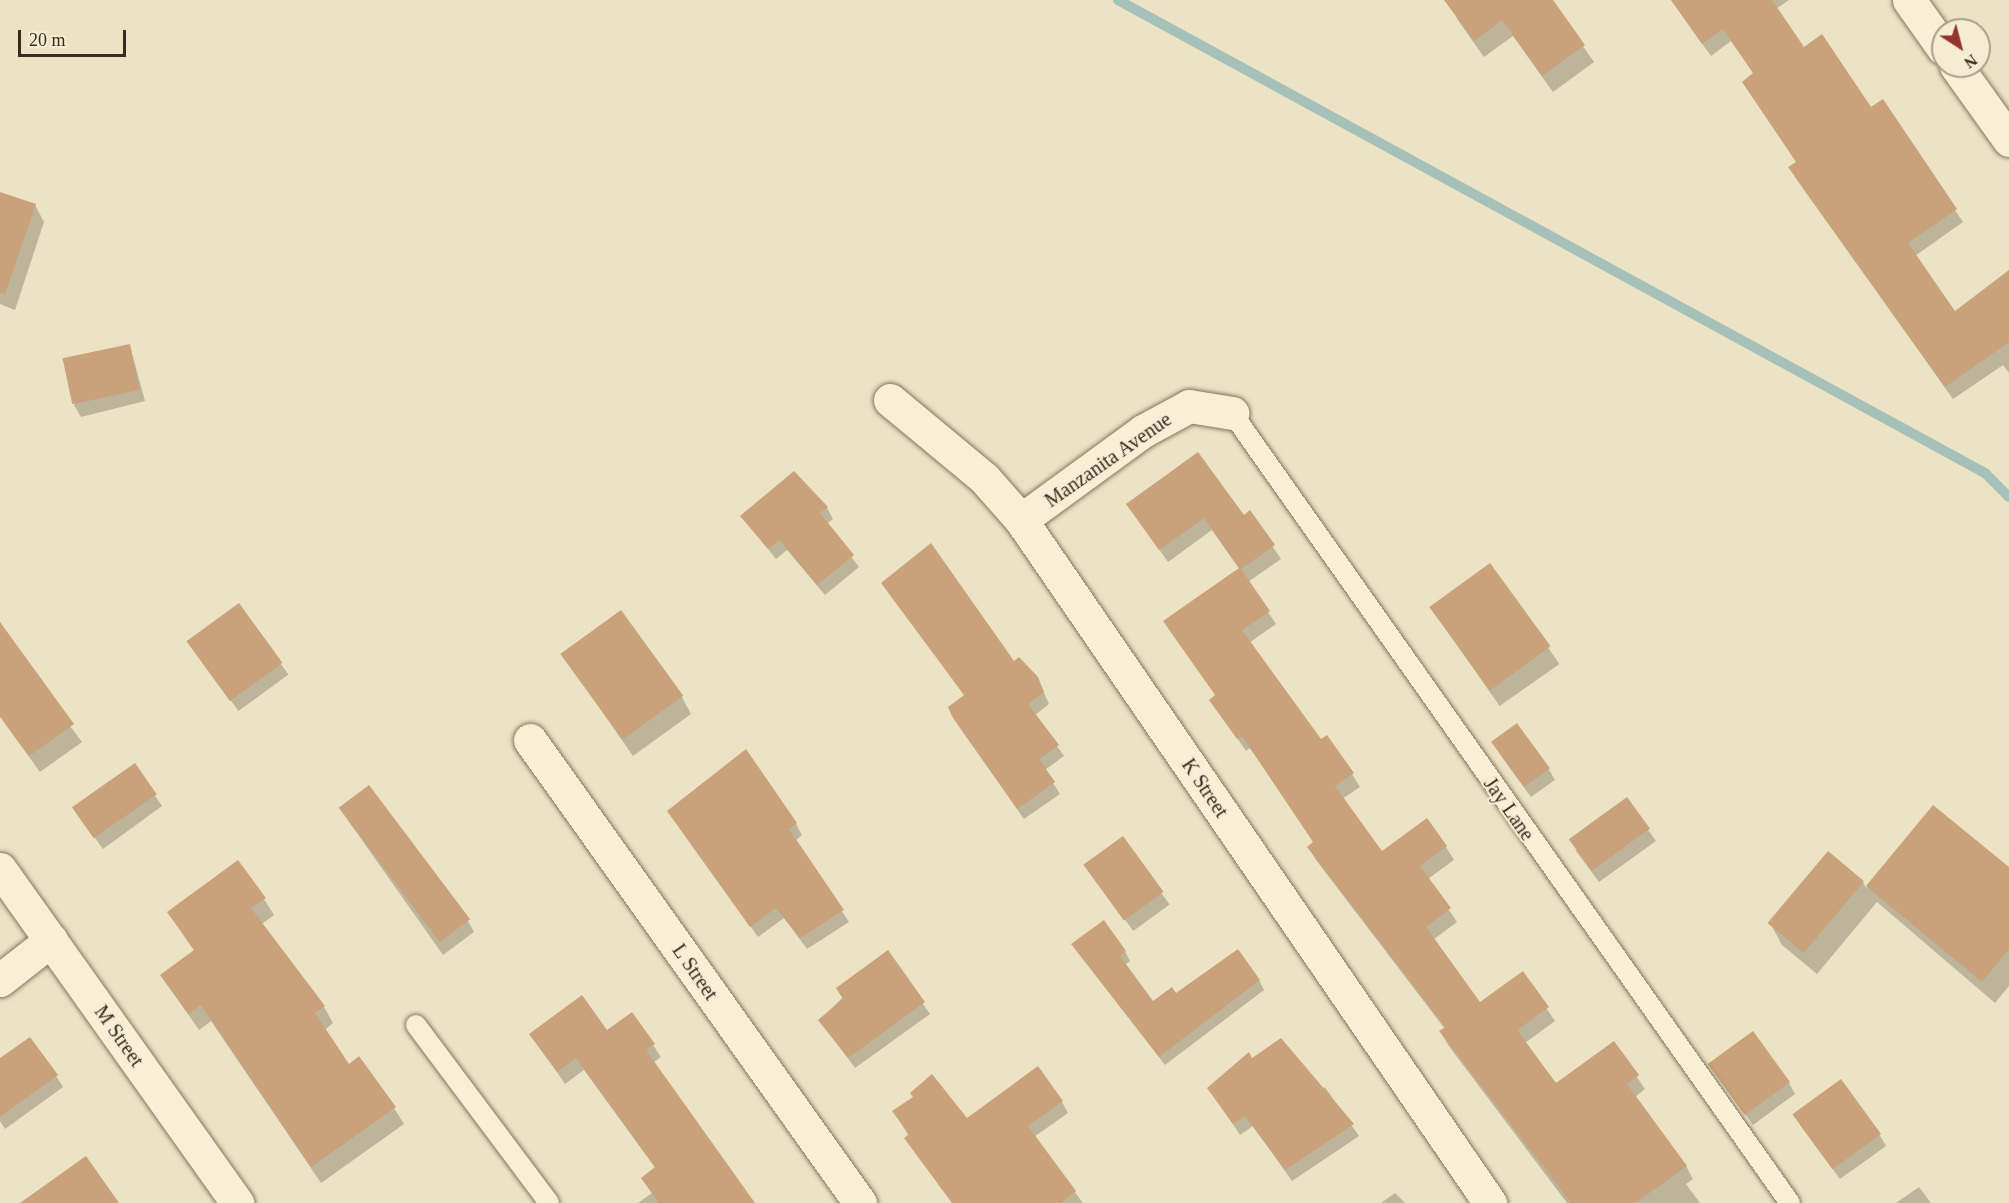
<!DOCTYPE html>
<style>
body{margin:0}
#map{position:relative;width:2009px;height:1203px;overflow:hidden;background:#ece3c4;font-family:Georgia,serif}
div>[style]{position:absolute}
.shadow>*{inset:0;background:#0003;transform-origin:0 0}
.stream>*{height:10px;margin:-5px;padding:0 5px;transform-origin:5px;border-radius:5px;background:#a6c0ba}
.building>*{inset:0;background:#c9a17b;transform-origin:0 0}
.roads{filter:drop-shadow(0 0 2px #86755b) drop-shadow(0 0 2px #86755b)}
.service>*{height:20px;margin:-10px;padding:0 10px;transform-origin:10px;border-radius:10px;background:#f7f0d7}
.minor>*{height:33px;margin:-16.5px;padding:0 16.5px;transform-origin:16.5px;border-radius:16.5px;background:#f7f0d7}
.tertiary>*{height:33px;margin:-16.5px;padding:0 16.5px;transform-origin:16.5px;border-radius:16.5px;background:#f7f0d7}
span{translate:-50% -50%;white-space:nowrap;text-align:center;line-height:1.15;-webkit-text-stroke:4.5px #f4edd3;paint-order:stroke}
.street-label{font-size:20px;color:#372c1f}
.north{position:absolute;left:1931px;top:18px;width:60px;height:60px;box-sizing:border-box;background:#f4edd3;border:2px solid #a8a08b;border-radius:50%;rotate:144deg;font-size:16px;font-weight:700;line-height:24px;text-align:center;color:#372c1f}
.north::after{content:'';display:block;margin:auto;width:21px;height:27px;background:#93342e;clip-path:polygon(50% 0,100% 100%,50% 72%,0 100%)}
.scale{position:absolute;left:18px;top:30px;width:108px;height:27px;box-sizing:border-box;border:3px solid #372c1f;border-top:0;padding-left:8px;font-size:18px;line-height:21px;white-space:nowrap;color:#372c1f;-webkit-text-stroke:4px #f4edd3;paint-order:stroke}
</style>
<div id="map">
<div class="shadow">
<div style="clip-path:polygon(1451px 0,1551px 0,1594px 62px,1553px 92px,1513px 36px,1484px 57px,1457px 19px)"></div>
<div style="clip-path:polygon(1671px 0,1789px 0,1776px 9px,1803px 49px,1871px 109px,1882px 101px,1963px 222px,1915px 256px,1955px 313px,2009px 284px,2009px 373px,2003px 365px,1953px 399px,1797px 180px,1790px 168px,1797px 163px,1744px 83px,1754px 74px,1731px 41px,1711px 56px)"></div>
<div style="clip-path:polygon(35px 205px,44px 222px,15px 310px,0 304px,0 207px)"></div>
<div style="clip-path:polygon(130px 346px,145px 401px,81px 417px,74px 405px)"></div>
<div style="clip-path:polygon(794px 473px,827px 508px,833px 519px,827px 524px,859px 567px,825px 595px,787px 550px,776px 559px,742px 516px)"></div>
<div style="clip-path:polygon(1128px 505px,1244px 517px,1250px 513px,1281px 559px,1248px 582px,1276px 624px,1249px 643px,1321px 742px,1327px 737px,1352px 774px,1360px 787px,1342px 799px,1382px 853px,1427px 820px,1446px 847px,1454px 860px,1428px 879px,1457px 922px,1433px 940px,1480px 1004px,1522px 973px,1555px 1021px,1525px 1043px,1556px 1086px,1614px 1043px,1645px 1089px,1635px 1097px,1686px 1166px,1693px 1179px,1686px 1184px,1700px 1203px,1567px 1203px,1448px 1045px,1441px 1032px,1445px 1029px,1316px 860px,1309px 847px,1315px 843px,1250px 748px,1246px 751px,1211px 700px,1216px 696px,1240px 570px,1212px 530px,1168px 562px)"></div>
<div style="left:1490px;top:565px;width:121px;height:73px;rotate:55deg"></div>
<div style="clip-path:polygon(883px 583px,1037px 678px,1049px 704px,1035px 715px,1064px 756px,1045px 770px,1060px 794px,1024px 819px,954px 718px,965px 696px)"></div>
<div style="left:238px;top:605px;width:86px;height:62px;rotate:54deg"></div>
<div style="clip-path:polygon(0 632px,82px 742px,40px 772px,0 717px)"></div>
<div style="clip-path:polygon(562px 654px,682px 697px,691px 714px,633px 756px)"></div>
<div style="clip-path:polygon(746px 751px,796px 824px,802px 835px,795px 841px,849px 922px,807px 949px,784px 918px,758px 937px,668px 811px)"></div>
<div style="clip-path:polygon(1499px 753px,1548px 768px,1555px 780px,1531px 797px)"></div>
<div style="clip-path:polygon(134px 765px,162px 806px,103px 849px,82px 820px)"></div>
<div style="clip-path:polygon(1626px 799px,1656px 841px,1599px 882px,1576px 851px)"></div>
<div style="clip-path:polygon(1933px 807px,2009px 869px,2009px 986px,1995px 1003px,1877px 902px,1817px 974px,1782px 945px,1770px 923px,1863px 882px,1866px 888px)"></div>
<div style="clip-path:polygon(347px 819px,468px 921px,474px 932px,443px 955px)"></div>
<div style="left:1122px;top:839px;width:81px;height:45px;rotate:54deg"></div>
<div style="clip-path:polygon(264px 899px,274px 915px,262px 924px,324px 1007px,333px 1023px,325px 1030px,349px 1066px,394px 1108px,404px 1124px,321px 1183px,211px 1021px,199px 1030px,162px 976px,195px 952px,169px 913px)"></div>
<div style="clip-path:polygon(1125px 951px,1130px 961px,1125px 965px,1152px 1003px,1259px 980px,1264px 990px,1165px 1065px,1079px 953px)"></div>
<div style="clip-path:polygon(887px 953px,930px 1014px,855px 1068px,820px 1020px)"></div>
<div style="clip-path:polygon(606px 1032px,653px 1045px,661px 1057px,653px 1063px,753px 1203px,638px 1203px,652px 1193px,643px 1178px,656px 1169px,584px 1070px,565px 1084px,531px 1034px)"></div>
<div style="clip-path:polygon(0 1060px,56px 1076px,63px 1087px,5px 1129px,0 1121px)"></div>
<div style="clip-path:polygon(1252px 1060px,1319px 1091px,1325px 1087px,1359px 1136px,1292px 1181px,1253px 1126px,1240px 1135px,1209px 1088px)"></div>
<div style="clip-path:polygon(1717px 1075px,1789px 1083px,1795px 1094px,1753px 1125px)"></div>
<div style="clip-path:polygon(1062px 1102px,1068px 1113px,1034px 1137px,1083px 1203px,986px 1203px,965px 1174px,942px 1190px,894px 1112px,966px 1120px)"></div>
<div style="clip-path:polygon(1800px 1125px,1879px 1134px,1886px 1146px,1840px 1179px)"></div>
<div style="clip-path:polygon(1919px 1187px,1931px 1203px,1896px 1203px)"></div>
<div style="clip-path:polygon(1395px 1193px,1405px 1203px,1381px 1203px)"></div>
</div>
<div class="stream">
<div style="left:1118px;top:0;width:988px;rotate:28.62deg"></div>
<div style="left:1985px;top:473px;width:34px;rotate:45deg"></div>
</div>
<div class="building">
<div style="clip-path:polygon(1444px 0,1553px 0,1585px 45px,1542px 76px,1502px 20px,1474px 41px)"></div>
<div style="clip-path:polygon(1671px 0,1772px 0,1804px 47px,1822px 34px,1871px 107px,1883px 99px,1957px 209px,1908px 243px,1955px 311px,2009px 270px,2009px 342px,1945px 387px,1788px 167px,1796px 162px,1742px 82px,1753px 73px,1723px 29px,1702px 44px)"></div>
<div style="clip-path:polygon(0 192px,36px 204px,5px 294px,0 293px)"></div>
<div style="left:130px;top:344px;width:47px;height:69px;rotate:78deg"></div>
<div style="clip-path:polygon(1198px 452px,1244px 515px,1250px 510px,1275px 545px,1241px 569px,1270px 611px,1242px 630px,1321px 739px,1327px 735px,1354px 773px,1335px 786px,1382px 851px,1427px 818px,1447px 846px,1420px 866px,1451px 908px,1426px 927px,1480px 1002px,1523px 971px,1549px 1007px,1517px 1030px,1556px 1083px,1614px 1041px,1639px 1075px,1627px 1084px,1687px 1166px,1635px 1203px,1571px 1203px,1439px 1031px,1445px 1027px,1307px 847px,1313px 842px,1242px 736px,1237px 739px,1209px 700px,1215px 695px,1163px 621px,1239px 568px,1204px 518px,1159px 550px,1126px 504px)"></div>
<div style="clip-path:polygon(794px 471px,828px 507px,820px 513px,854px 555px,817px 585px,780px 540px,768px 549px,740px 516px)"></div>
<div style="clip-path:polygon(931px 543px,1014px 661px,1019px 657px,1038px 677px,1044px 692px,1028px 704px,1059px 745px,1039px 759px,1055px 782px,1017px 809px,953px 718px,948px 707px,964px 695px,881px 583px)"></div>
<div style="left:1490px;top:563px;width:103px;height:75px;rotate:54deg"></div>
<div style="left:239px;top:603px;width:74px;height:65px;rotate:54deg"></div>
<div style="left:621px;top:610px;width:106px;height:75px;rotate:54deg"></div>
<div style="clip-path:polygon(0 622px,74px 724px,29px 756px,0 716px)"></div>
<div style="left:1517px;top:723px;width:56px;height:32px;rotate:54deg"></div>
<div style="clip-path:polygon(746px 749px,797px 823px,789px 829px,844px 910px,800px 938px,776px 908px,750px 927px,667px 811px)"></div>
<div style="left:135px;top:763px;width:38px;height:77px;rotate:55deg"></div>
<div style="left:369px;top:785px;width:168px;height:38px;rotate:53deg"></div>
<div style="left:1627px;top:797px;width:39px;height:72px;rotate:54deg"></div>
<div style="clip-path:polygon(1933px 805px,2009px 867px,2009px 949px,1982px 982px,1866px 886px)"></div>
<div style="left:1123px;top:836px;width:69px;height:49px;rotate:54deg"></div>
<div style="left:1828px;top:851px;width:47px;height:94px;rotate:40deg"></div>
<div style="clip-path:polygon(238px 860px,266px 898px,251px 908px,325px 1006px,315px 1013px,349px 1064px,359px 1056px,396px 1107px,311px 1167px,201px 1005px,188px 1014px,160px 975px,194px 950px,167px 912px)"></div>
<div style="clip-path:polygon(1104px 920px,1126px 951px,1120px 956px,1153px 1001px,1172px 987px,1176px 993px,1238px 949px,1260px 980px,1159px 1057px,1071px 944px)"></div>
<div style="clip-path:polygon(888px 950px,925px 1002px,848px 1058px,818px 1020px,843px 999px,836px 988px)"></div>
<div style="clip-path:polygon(582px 995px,607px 1030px,632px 1012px,655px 1044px,646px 1050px,755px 1203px,659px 1203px,641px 1178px,655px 1167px,576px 1058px,557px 1072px,529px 1034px)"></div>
<div style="left:1753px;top:1031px;width:63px;height:56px;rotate:54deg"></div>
<div style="clip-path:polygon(30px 1037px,58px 1075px,0 1117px,0 1058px)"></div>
<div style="clip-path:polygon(1281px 1038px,1354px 1124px,1285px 1170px,1245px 1116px,1233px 1124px,1207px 1088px,1249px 1052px,1252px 1058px)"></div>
<div style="clip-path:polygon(1038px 1066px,1063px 1101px,1028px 1126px,1076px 1191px,1061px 1203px,952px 1203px,904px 1138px,909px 1134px,892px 1111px,913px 1097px,910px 1093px,932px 1074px,967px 1118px)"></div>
<div style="left:1841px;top:1079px;width:68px;height:60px;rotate:54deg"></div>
<div style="clip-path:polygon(86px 1156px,119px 1203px,20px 1203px)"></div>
</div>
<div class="roads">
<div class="service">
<div style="left:1232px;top:413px;width:967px;rotate:54.77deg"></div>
<div style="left:416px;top:1025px;width:222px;rotate:53.2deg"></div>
</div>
<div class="minor">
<div style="left:890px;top:400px;width:122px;rotate:39.7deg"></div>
<div style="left:984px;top:478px;width:56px;rotate:48.6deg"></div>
<div style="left:1021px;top:520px;width:829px;rotate:55.52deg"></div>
<div style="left:1021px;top:520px;width:151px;rotate:-36.1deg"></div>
<div style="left:1143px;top:431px;width:52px;rotate:-28.5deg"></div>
<div style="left:1189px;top:406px;width:44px;rotate:9.2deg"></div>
<div style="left:530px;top:740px;width:569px;rotate:54.52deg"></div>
<div style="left:0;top:869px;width:410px;rotate:54.6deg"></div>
<div style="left:0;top:980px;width:65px;rotate:-38.1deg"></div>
</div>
<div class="tertiary">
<div style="left:1909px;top:0;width:59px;rotate:54.7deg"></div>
<div style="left:1956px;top:66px;width:91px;rotate:54.4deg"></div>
</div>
</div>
<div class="street-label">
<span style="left:1108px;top:460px;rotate:-35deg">Manzanita Avenue</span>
<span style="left:1205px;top:788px;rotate:56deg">K Street</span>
<span style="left:1509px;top:809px;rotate:55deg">Jay Lane</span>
<span style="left:695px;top:972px;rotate:55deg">L Street</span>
<span style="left:119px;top:1036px;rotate:55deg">M Street</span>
</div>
<div class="north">N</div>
<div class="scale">20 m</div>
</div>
